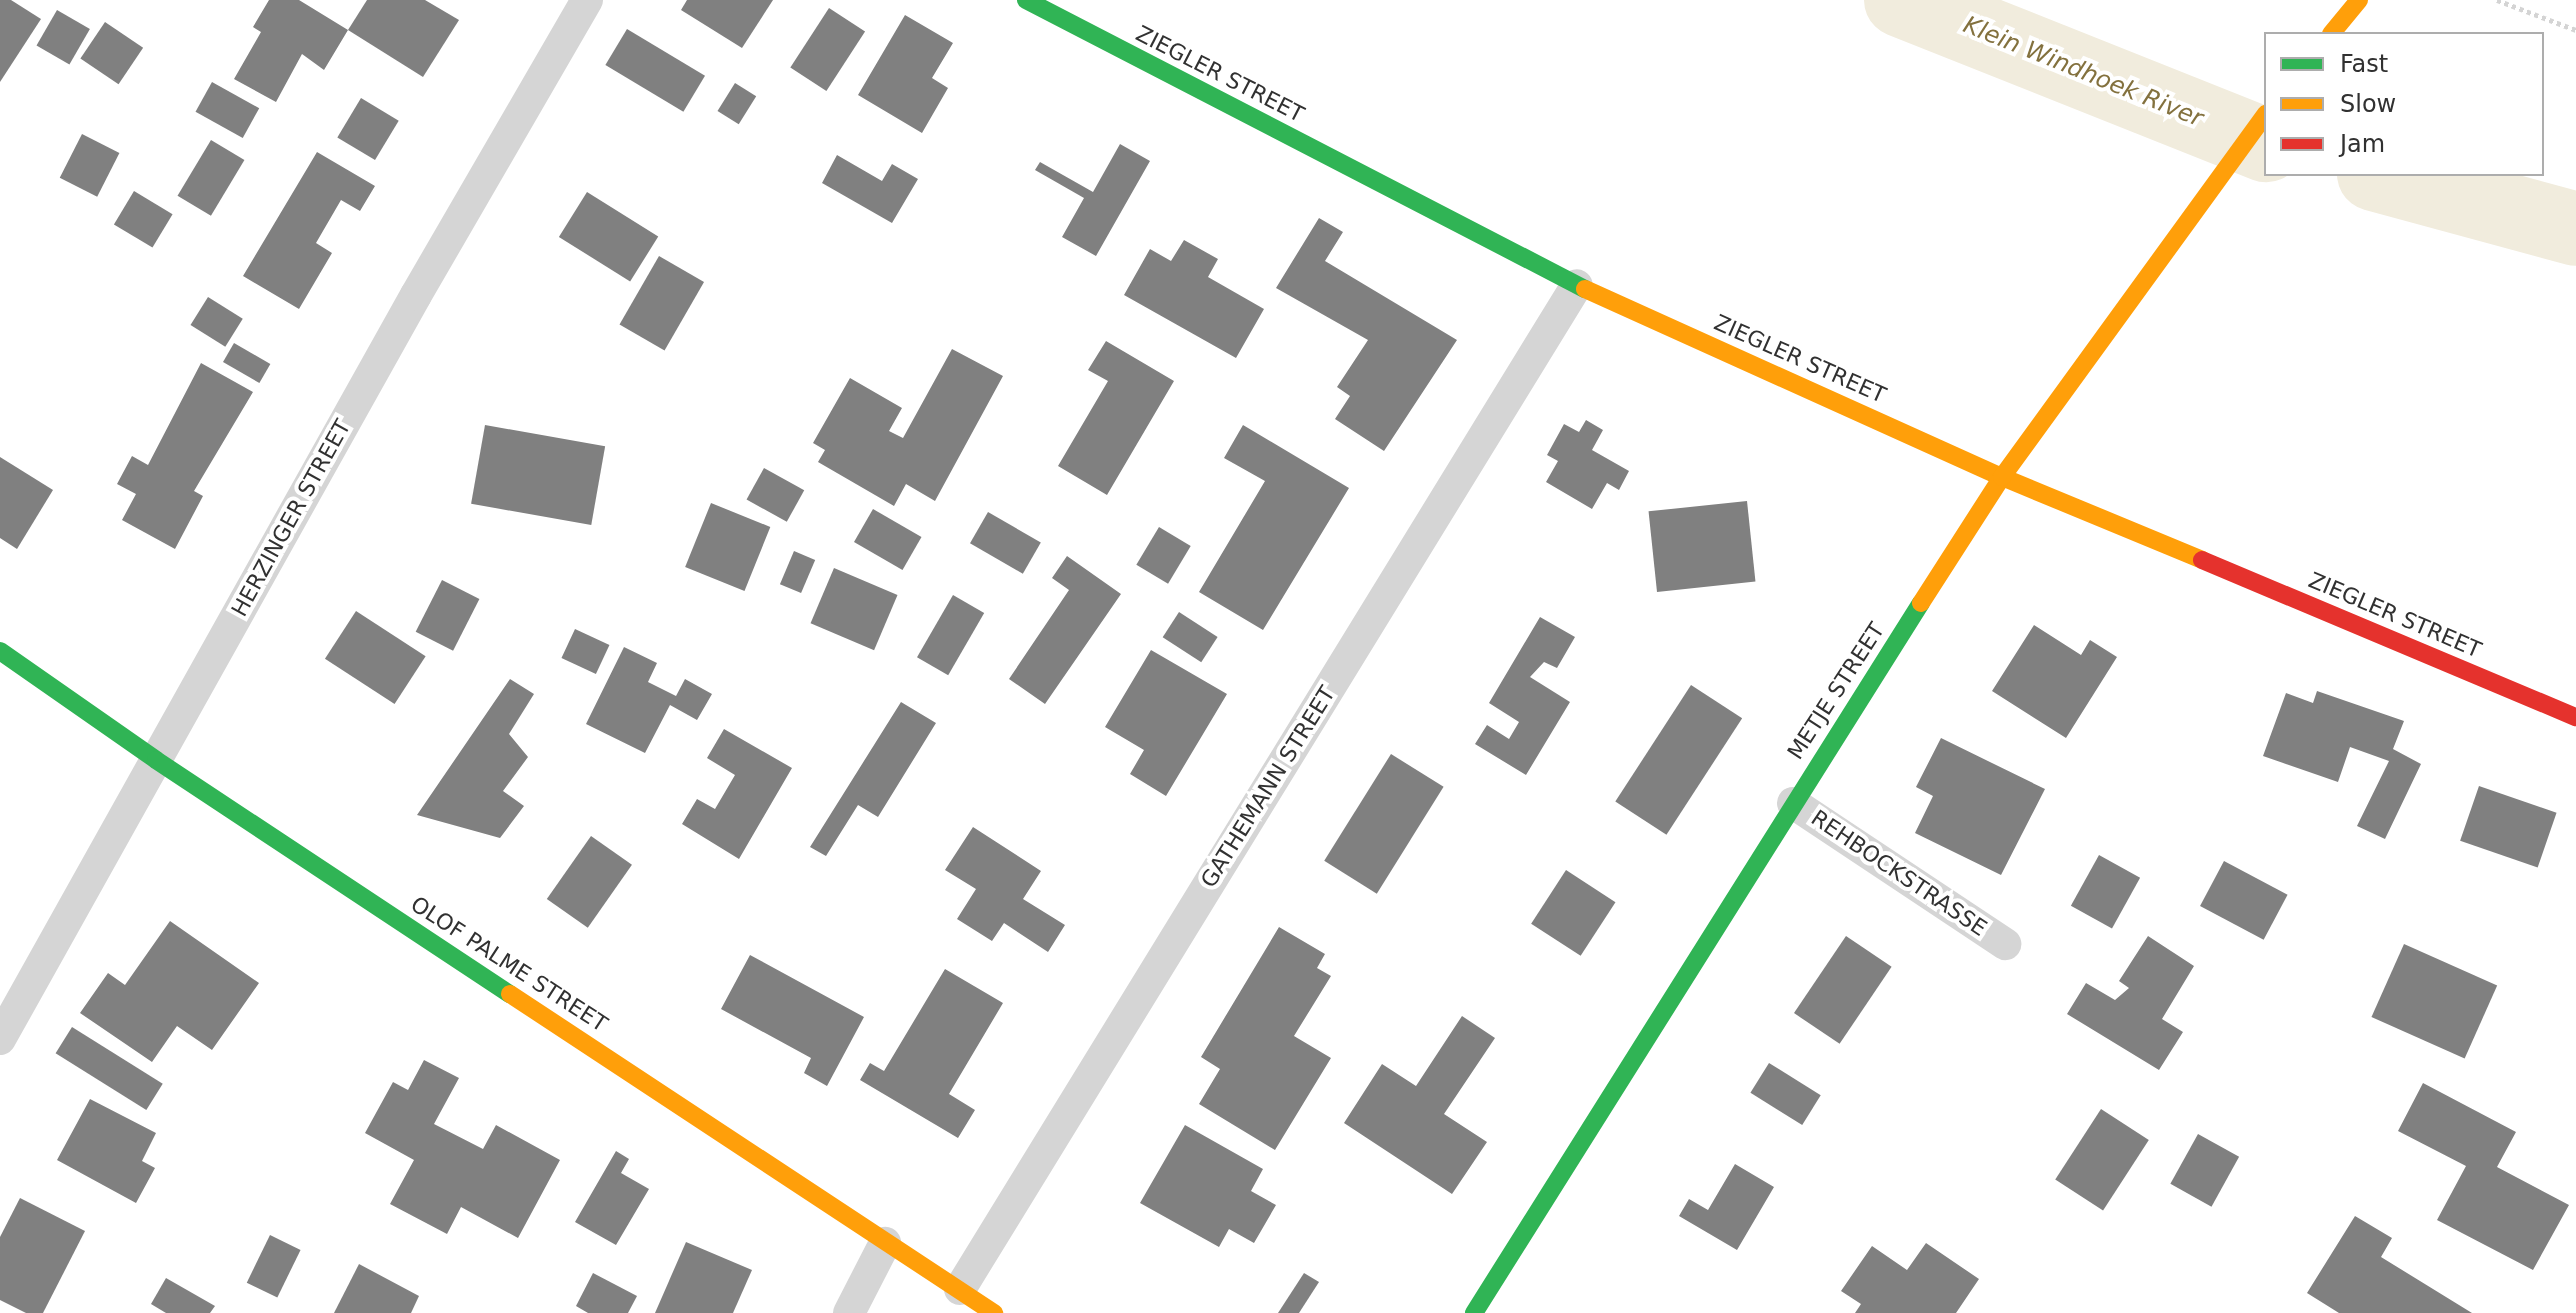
<!DOCTYPE html>
<style>
body{margin:0}
#map{position:relative;width:2576px;height:1313px;overflow:hidden;background:#fff;font-family:"DejaVu Sans",sans-serif}
div>[style]{position:absolute}
.river>*{height:74px;margin:-37px;padding:0 37px;transform-origin:37px;border-radius:37px;background:#f1ecdd}
.building>*{inset:0;background:#808080;transform-origin:0 0}
.path>*{height:5px;margin-top:-2.5px;transform-origin:0;background:repeating-linear-gradient(90deg,#d4d4d4 0 4px,transparent 0 8px)}
.street>*{height:32px;margin:-16px;padding:0 16px;transform-origin:16px;border-radius:16px;background:#d5d5d5}
.fast>*{height:18px;margin:-9px;padding:0 9px;transform-origin:9px;border-radius:9px;background:#30b455}
.slow>*{height:18px;margin:-9px;padding:0 9px;transform-origin:9px;border-radius:9px;background:#ff9f0a}
.jam>*{height:18px;margin:-9px;padding:0 9px;transform-origin:9px;border-radius:9px;background:#e5322d}
span{translate:-50% -50%;white-space:nowrap;text-align:center;line-height:1.15;-webkit-text-stroke:8px #fff;paint-order:stroke}
.street-label{font-size:22px;color:#313131}
.water-label{font-size:24px;color:#83713e;font-style:italic}
.legend{position:absolute;left:2264px;top:32px;width:280px;height:144px;box-sizing:border-box;background:#fff;border:2px solid #adadad;margin:0;padding:10px 14px;list-style:none;font-size:24px;color:#313131}
.legend li{display:flex;align-items:center;gap:16px;height:40px}
.legend b{width:40px;border:2px solid #adadad}
</style>
<div id="map">
<div class="river">
<div style="left:1901px;top:0;width:393px;rotate:21.7deg"></div>
<div style="left:2374px;top:174px;width:209px;rotate:15.2deg"></div>
</div>
<div class="building">
<div style="clip-path:polygon(0 0,11px 0,41px 19px,0 82px)"></div>
<div style="clip-path:polygon(269px 0,299px 0,348px 30px,324px 70px,302px 54px,276px 102px,234px 79px,261px 32px,253px 27px)"></div>
<div style="clip-path:polygon(367px 0,425px 0,459px 20px,423px 77px,348px 30px)"></div>
<div style="clip-path:polygon(687px 0,773px 0,742px 48px,681px 10px)"></div>
<div style="left:829px;top:8px;width:43px;height:71px;rotate:33deg"></div>
<div style="left:57px;top:10px;width:38px;height:41px;rotate:30deg"></div>
<div style="clip-path:polygon(905px 15px,953px 43px,932px 78px,948px 88px,922px 133px,858px 95px)"></div>
<div style="left:105px;top:22px;width:46px;height:44px;rotate:34deg"></div>
<div style="left:627px;top:29px;width:91px;height:42px;rotate:31deg"></div>
<div style="left:212px;top:82px;width:54px;height:34px;rotate:29deg"></div>
<div style="left:735px;top:83px;width:25px;height:33px;rotate:32deg"></div>
<div style="left:361px;top:98px;width:44px;height:46px;rotate:31deg"></div>
<div style="left:82px;top:134px;width:42px;height:49px;rotate:27deg"></div>
<div style="left:211px;top:140px;width:39px;height:65px;rotate:31deg"></div>
<div style="clip-path:polygon(1120px 144px,1150px 161px,1096px 256px,1062px 237px,1084px 198px,1035px 170px,1040px 162px,1093px 192px)"></div>
<div style="clip-path:polygon(317px 152px,375px 186px,360px 211px,341px 200px,316px 243px,332px 253px,299px 309px,243px 276px)"></div>
<div style="clip-path:polygon(837px 155px,882px 181px,892px 164px,918px 179px,892px 223px,822px 183px)"></div>
<div style="left:134px;top:191px;width:45px;height:39px;rotate:31deg"></div>
<div style="left:587px;top:192px;width:84px;height:53px;rotate:32deg"></div>
<div style="clip-path:polygon(1319px 218px,1343px 232px,1325px 261px,1457px 340px,1384px 451px,1335px 419px,1350px 396px,1337px 387px,1368px 340px,1276px 288px)"></div>
<div style="clip-path:polygon(1184px 240px,1218px 259px,1208px 277px,1264px 309px,1236px 358px,1124px 295px,1150px 249px,1171px 261px)"></div>
<div style="left:659px;top:256px;width:52px;height:79px;rotate:30deg"></div>
<div style="left:208px;top:297px;width:41px;height:33px;rotate:32deg"></div>
<div style="clip-path:polygon(1106px 341px,1174px 381px,1107px 495px,1058px 466px,1108px 381px,1088px 370px)"></div>
<div style="left:234px;top:343px;width:42px;height:22px;rotate:30deg"></div>
<div style="clip-path:polygon(952px 349px,1003px 376px,935px 501px,906px 484px,894px 506px,818px 462px,825px 450px,813px 443px,850px 378px,902px 408px,889px 431px,903px 438px)"></div>
<div style="clip-path:polygon(201px 363px,253px 392px,194px 491px,203px 496px,175px 549px,122px 520px,136px 494px,117px 484px,132px 456px,148px 465px)"></div>
<div style="clip-path:polygon(1586px 420px,1603px 430px,1592px 450px,1629px 471px,1619px 490px,1607px 483px,1592px 509px,1546px 482px,1558px 461px,1547px 455px,1564px 424px,1579px 432px)"></div>
<div style="left:485px;top:425px;width:122px;height:80px;rotate:10deg"></div>
<div style="clip-path:polygon(1243px 425px,1349px 488px,1263px 630px,1199px 592px,1265px 481px,1224px 458px)"></div>
<div style="clip-path:polygon(0 457px,53px 490px,17px 549px,0 538px)"></div>
<div style="left:764px;top:468px;width:46px;height:36px;rotate:29deg"></div>
<div style="left:1747px;top:501px;width:81px;height:99px;rotate:84deg"></div>
<div style="left:711px;top:503px;width:64px;height:69px;rotate:22deg"></div>
<div style="left:873px;top:509px;width:56px;height:38px;rotate:30deg"></div>
<div style="left:988px;top:512px;width:61px;height:36px;rotate:30deg"></div>
<div style="left:1159px;top:527px;width:37px;height:44px;rotate:31deg"></div>
<div style="left:794px;top:551px;width:23px;height:36px;rotate:23deg"></div>
<div style="clip-path:polygon(1067px 556px,1121px 594px,1045px 704px,1009px 679px,1069px 590px,1052px 578px)"></div>
<div style="left:834px;top:568px;width:69px;height:60px;rotate:23deg"></div>
<div style="left:442px;top:580px;width:42px;height:58px;rotate:27deg"></div>
<div style="left:953px;top:595px;width:36px;height:72px;rotate:30deg"></div>
<div style="left:356px;top:611px;width:83px;height:57px;rotate:33deg"></div>
<div style="left:1179px;top:612px;width:46px;height:30px;rotate:33deg"></div>
<div style="clip-path:polygon(1540px 617px,1575px 637px,1557px 668px,1544px 662px,1530px 677px,1570px 702px,1526px 775px,1475px 744px,1487px 725px,1509px 739px,1519px 722px,1489px 703px)"></div>
<div style="clip-path:polygon(2034px 625px,2081px 655px,2090px 640px,2117px 657px,2066px 738px,1992px 691px)"></div>
<div style="left:575px;top:629px;width:38px;height:32px;rotate:25deg"></div>
<div style="clip-path:polygon(624px 647px,657px 663px,648px 682px,676px 696px,685px 679px,712px 694px,697px 720px,670px 705px,645px 753px,586px 724px)"></div>
<div style="clip-path:polygon(1151px 650px,1227px 694px,1166px 796px,1130px 774px,1144px 750px,1105px 727px)"></div>
<div style="clip-path:polygon(510px 679px,534px 694px,509px 734px,528px 757px,503px 791px,524px 806px,500px 838px,417px 815px)"></div>
<div style="left:1691px;top:685px;width:61px;height:139px;rotate:33deg"></div>
<div style="clip-path:polygon(2317px 691px,2404px 721px,2393px 749px,2421px 764px,2385px 839px,2357px 826px,2389px 761px,2350px 747px,2338px 782px,2263px 756px,2286px 693px,2313px 703px)"></div>
<div style="clip-path:polygon(901px 702px,936px 723px,878px 817px,858px 805px,826px 856px,810px 847px)"></div>
<div style="clip-path:polygon(724px 729px,792px 768px,739px 859px,682px 824px,697px 799px,715px 809px,735px 775px,707px 758px)"></div>
<div style="clip-path:polygon(1941px 738px,2045px 789px,2001px 875px,1915px 833px,1933px 796px,1916px 787px)"></div>
<div style="left:1391px;top:754px;width:62px;height:126px;rotate:32deg"></div>
<div style="left:2479px;top:786px;width:82px;height:58px;rotate:19deg"></div>
<div style="clip-path:polygon(973px 827px,1041px 871px,1023px 899px,1065px 925px,1048px 952px,1004px 923px,992px 941px,957px 919px,976px 889px,945px 870px)"></div>
<div style="left:591px;top:836px;width:50px;height:77px;rotate:35deg"></div>
<div style="left:2099px;top:855px;width:47px;height:58px;rotate:29deg"></div>
<div style="left:2224px;top:861px;width:72px;height:51px;rotate:28deg"></div>
<div style="left:1566px;top:870px;width:59px;height:64px;rotate:33deg"></div>
<div style="clip-path:polygon(170px 921px,259px 983px,212px 1050px,177px 1026px,152px 1062px,80px 1013px,108px 973px,125px 985px)"></div>
<div style="clip-path:polygon(1279px 927px,1325px 954px,1317px 968px,1331px 976px,1294px 1036px,1331px 1058px,1275px 1150px,1199px 1104px,1220px 1069px,1201px 1057px)"></div>
<div style="left:1846px;top:936px;width:55px;height:93px;rotate:34deg"></div>
<div style="clip-path:polygon(2148px 936px,2194px 966px,2162px 1019px,2183px 1032px,2159px 1070px,2067px 1014px,2086px 983px,2115px 1000px,2129px 988px,2119px 981px)"></div>
<div style="left:2404px;top:944px;width:102px;height:80px;rotate:24deg"></div>
<div style="clip-path:polygon(750px 955px,864px 1017px,827px 1086px,804px 1073px,811px 1058px,721px 1009px)"></div>
<div style="clip-path:polygon(945px 969px,1003px 1003px,949px 1094px,975px 1110px,958px 1138px,860px 1080px,870px 1063px,884px 1071px)"></div>
<div style="clip-path:polygon(1462px 1016px,1495px 1038px,1444px 1114px,1487px 1142px,1452px 1194px,1344px 1123px,1382px 1064px,1416px 1086px)"></div>
<div style="left:72px;top:1027px;width:107px;height:31px;rotate:32deg"></div>
<div style="clip-path:polygon(424px 1060px,459px 1078px,434px 1124px,483px 1149px,496px 1125px,560px 1160px,518px 1238px,461px 1207px,447px 1234px,390px 1204px,414px 1160px,365px 1133px,393px 1082px,408px 1090px)"></div>
<div style="left:1769px;top:1063px;width:61px;height:35px;rotate:32deg"></div>
<div style="clip-path:polygon(2423px 1083px,2516px 1132px,2497px 1167px,2569px 1205px,2533px 1270px,2437px 1220px,2466px 1166px,2398px 1131px)"></div>
<div style="clip-path:polygon(90px 1099px,156px 1133px,142px 1161px,155px 1168px,136px 1203px,57px 1160px)"></div>
<div style="left:2101px;top:1109px;width:57px;height:84px;rotate:33deg"></div>
<div style="clip-path:polygon(1185px 1125px,1263px 1169px,1251px 1191px,1276px 1205px,1254px 1243px,1229px 1229px,1219px 1247px,1140px 1203px)"></div>
<div style="left:2198px;top:1134px;width:47px;height:57px;rotate:29deg"></div>
<div style="clip-path:polygon(616px 1151px,629px 1159px,621px 1173px,649px 1189px,616px 1245px,575px 1222px)"></div>
<div style="clip-path:polygon(1735px 1164px,1774px 1187px,1737px 1250px,1679px 1216px,1689px 1199px,1708px 1210px)"></div>
<div style="clip-path:polygon(20px 1198px,85px 1231px,43px 1313px,26px 1313px,0 1300px,0 1237px)"></div>
<div style="clip-path:polygon(2355px 1216px,2392px 1238px,2381px 1257px,2472px 1313px,2339px 1313px,2307px 1293px)"></div>
<div style="left:270px;top:1235px;width:34px;height:53px;rotate:26deg"></div>
<div style="clip-path:polygon(686px 1242px,752px 1270px,733px 1313px,655px 1313px)"></div>
<div style="clip-path:polygon(1926px 1243px,1979px 1279px,1956px 1313px,1855px 1313px,1861px 1304px,1841px 1291px,1872px 1246px,1907px 1270px)"></div>
<div style="clip-path:polygon(359px 1264px,419px 1296px,411px 1313px,334px 1313px)"></div>
<div style="clip-path:polygon(593px 1273px,637px 1296px,628px 1313px,588px 1313px,576px 1306px)"></div>
<div style="clip-path:polygon(1304px 1273px,1319px 1282px,1299px 1313px,1278px 1313px)"></div>
<div style="clip-path:polygon(166px 1278px,215px 1306px,210px 1313px,166px 1313px,151px 1304px)"></div>
</div>
<div class="path">
<div style="left:2497px;top:0;width:85px;rotate:20.8deg"></div>
</div>
<div class="street">
<div style="left:1793px;top:803px;width:255px;rotate:33.6deg"></div>
<div style="left:0;top:1039px;width:852px;rotate:-60.79deg"></div>
<div style="left:416px;top:295px;width:341px;rotate:-59.9deg"></div>
<div style="left:960px;top:1289px;width:1178px;rotate:-58.43deg"></div>
<div style="left:849px;top:1313px;width:79px;rotate:-62.8deg"></div>
</div>
<div class="fast">
<div style="left:1026px;top:0;width:629px;rotate:27.34deg"></div>
<div style="left:0;top:651px;width:190px;rotate:34.9deg"></div>
<div style="left:156px;top:760px;width:424px;rotate:33.5deg"></div>
<div style="left:1474px;top:1313px;width:839px;rotate:-57.81deg"></div>
</div>
<div class="slow">
<div style="left:2331px;top:34px;width:44px;rotate:-50.5deg"></div>
<div style="left:1585px;top:289px;width:457px;rotate:24.3deg"></div>
<div style="left:2002px;top:477px;width:217px;rotate:22.5deg"></div>
<div style="left:1921px;top:603px;width:150px;rotate:-57.3deg"></div>
<div style="left:2002px;top:477px;width:449px;rotate:-54deg"></div>
<div style="left:510px;top:994px;width:580px;rotate:33.39deg"></div>
</div>
<div class="jam">
<div style="left:2202px;top:560px;width:406px;rotate:22.8deg"></div>
</div>
<div class="street-label">
<span style="left:1220px;top:74px;rotate:27deg">ZIEGLER STREET</span>
<span style="left:1800px;top:359px;rotate:24deg">ZIEGLER STREET</span>
<span style="left:291px;top:518px;rotate:-61deg">HERZINGER STREET</span>
<span style="left:2395px;top:615px;rotate:23deg">ZIEGLER STREET</span>
<span style="left:1836px;top:691px;rotate:-57deg">METJE STREET</span>
<span style="left:1268px;top:787px;rotate:-58deg">GATHEMANN STREET</span>
<span style="left:1899px;top:873px;rotate:34deg">REHBOCKSTRASSE</span>
<span style="left:509px;top:964px;rotate:33deg">OLOF PALME STREET</span>
</div>
<div class="water-label">
<span style="left:2083px;top:72px;rotate:22deg">Klein Windhoek River</span>
</div>
<ul class="legend">
<li><b style="height:10px;background:#30b455"></b>Fast</li>
<li><b style="height:10px;background:#ff9f0a"></b>Slow</li>
<li><b style="height:10px;background:#e5322d"></b>Jam</li>
</ul>
</div>
